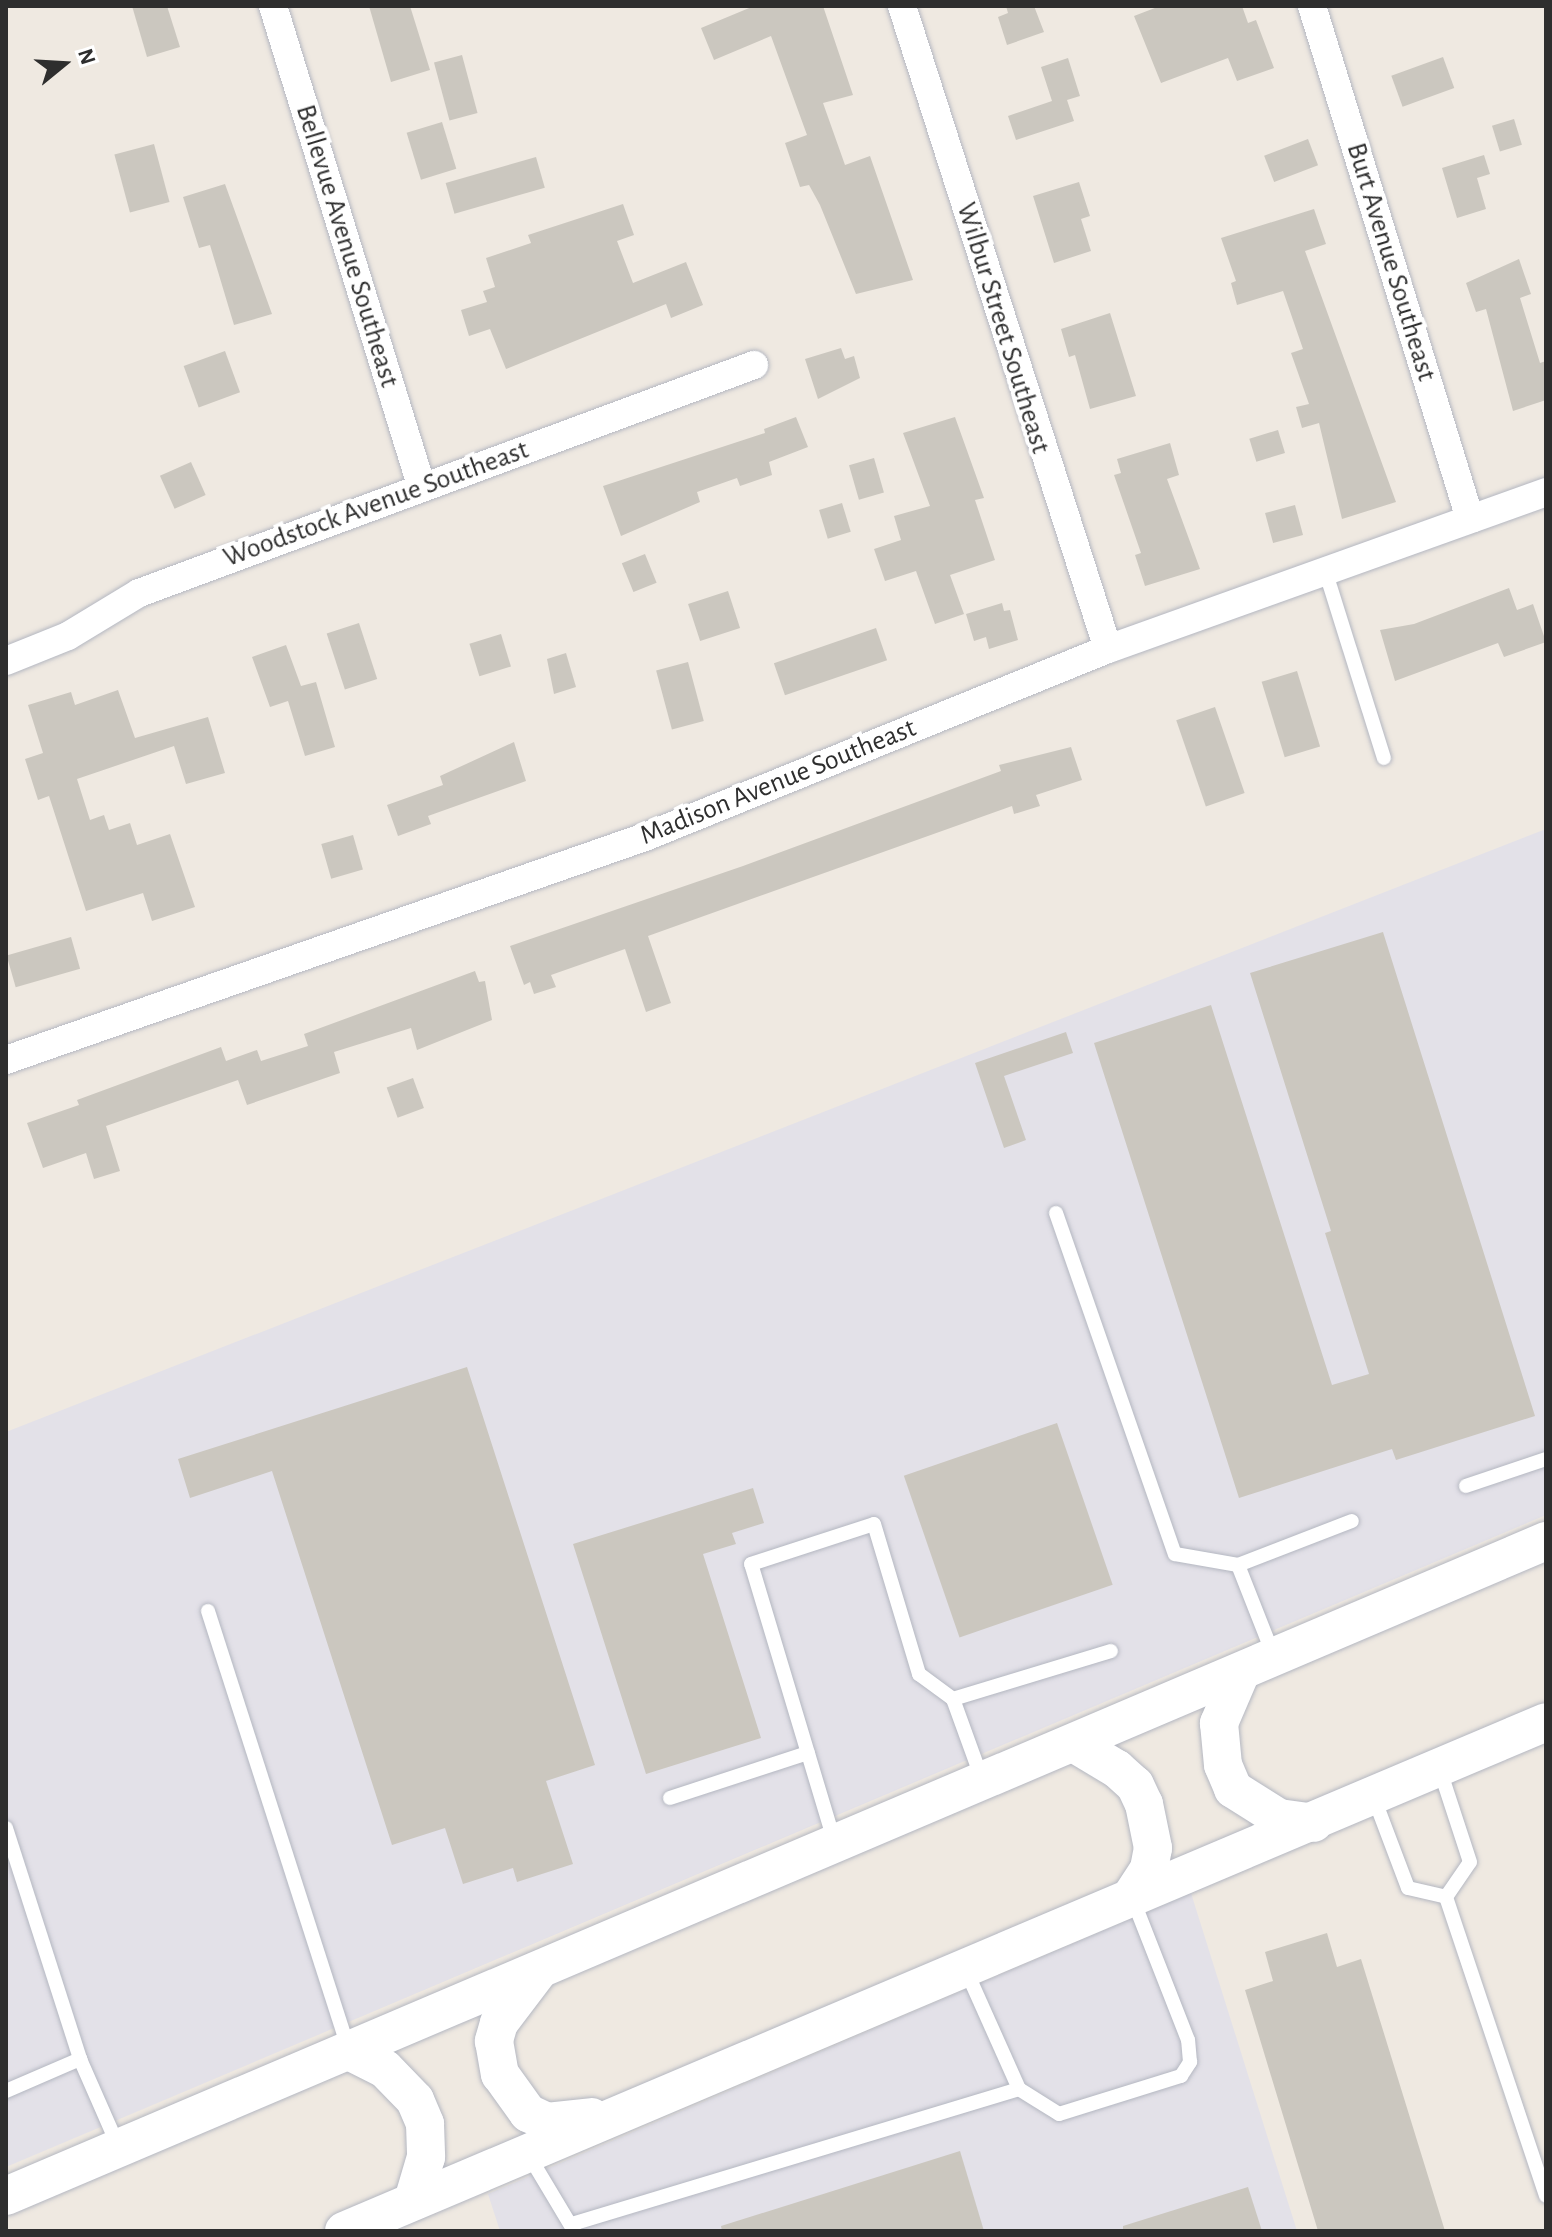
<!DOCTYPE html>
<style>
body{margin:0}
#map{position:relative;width:1552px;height:2237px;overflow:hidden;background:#efe9e1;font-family:"Alegreya Sans",sans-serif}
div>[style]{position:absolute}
.industrial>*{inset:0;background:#e3e1e8}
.building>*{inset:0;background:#cbc7bf;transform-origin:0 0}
.roads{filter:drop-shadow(0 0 2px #b4b7c1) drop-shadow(0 0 2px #b4b7c1)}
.lane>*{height:14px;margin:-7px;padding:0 7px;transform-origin:7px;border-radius:7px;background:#fff}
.street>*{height:28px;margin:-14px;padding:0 14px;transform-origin:14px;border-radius:14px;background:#fff}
.secondary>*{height:38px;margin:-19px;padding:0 19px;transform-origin:19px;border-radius:19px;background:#fff}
span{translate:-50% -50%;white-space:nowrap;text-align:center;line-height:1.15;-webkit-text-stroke:8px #fff;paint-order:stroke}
.street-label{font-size:28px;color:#2e2e2e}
.frame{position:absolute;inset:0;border:8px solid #2e2e2e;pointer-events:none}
.north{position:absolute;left:24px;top:24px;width:80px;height:80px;-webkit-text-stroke:6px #fff;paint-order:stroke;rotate:72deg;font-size:22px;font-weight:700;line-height:32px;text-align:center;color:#2e2e2e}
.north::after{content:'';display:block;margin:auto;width:28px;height:36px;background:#2e2e2e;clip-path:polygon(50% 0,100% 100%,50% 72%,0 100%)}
</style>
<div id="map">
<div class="industrial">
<div style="clip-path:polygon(1546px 829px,1546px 1515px,6px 2167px,6px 1432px)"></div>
<div style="clip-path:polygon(1191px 1893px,1297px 2231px,500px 2231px,488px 2194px)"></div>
</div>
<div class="building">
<div style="clip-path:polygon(132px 6px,167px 6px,180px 47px,147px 57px)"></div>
<div style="clip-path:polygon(369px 6px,410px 6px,430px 70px,391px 82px)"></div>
<div style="clip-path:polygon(754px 6px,823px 6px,853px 95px,823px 103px,845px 165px,870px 156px,913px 280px,856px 294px,820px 205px,809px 185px,800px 187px,785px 143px,807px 135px,771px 36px,714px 60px,701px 28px)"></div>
<div style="clip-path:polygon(1006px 6px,1034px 6px,1044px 32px,1007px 45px,998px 17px,1008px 13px)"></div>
<div style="clip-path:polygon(1160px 6px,1242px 6px,1248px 23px,1256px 20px,1274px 68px,1237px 81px,1228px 58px,1161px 83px,1134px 16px)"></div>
<div style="left:462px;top:55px;width:60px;height:29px;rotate:75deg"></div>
<div style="left:1443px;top:57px;width:33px;height:55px;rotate:70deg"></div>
<div style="clip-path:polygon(1068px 58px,1080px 96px,1067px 100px,1074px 121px,1016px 140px,1008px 116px,1052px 101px,1041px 67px)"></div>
<div style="left:1514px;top:119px;width:27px;height:23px;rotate:73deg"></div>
<div style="left:442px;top:122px;width:49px;height:37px;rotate:73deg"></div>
<div style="left:1308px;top:139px;width:28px;height:47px;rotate:69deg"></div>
<div style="left:154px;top:144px;width:60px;height:41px;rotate:75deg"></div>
<div style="clip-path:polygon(1484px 155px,1490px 174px,1477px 178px,1486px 209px,1457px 218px,1442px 168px)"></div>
<div style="left:536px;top:157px;width:32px;height:94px;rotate:74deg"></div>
<div style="clip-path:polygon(1079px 182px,1090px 216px,1081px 219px,1091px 251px,1054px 263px,1033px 196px)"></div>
<div style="clip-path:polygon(225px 184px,272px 314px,234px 325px,210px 245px,199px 248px,183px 197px)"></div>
<div style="clip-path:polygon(623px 204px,634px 235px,617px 241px,633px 283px,686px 262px,703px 305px,671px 318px,666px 304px,506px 369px,490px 329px,469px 336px,461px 310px,487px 302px,483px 291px,495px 287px,486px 258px,531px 243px,528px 235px)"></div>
<div style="clip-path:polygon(1314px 209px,1326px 244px,1305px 251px,1396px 502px,1342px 519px,1319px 423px,1302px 428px,1296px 407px,1309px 404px,1291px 353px,1303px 349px,1283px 291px,1237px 305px,1231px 283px,1236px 281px,1221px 238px)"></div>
<div style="clip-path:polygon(1519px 259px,1531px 294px,1520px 298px,1540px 363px,1546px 361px,1546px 400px,1513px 411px,1486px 309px,1476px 312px,1466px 283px)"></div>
<div style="clip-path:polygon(1110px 313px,1136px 396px,1090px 409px,1075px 355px,1069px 357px,1061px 329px)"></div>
<div style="clip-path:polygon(841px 348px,845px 359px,854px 356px,860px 378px,818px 399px,805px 359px)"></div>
<div style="left:225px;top:351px;width:44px;height:44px;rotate:70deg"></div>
<div style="clip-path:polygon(796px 417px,808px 447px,769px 462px,772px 475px,740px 486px,737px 478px,697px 492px,700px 502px,621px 536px,603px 486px,765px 433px,764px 429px)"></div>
<div style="clip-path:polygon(955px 417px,984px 498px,975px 500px,995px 560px,950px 575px,964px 614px,935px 624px,916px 571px,885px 581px,874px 549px,901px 540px,894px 516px,930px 506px,903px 433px)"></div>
<div style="left:1278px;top:430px;width:24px;height:30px;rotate:73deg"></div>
<div style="clip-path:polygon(1170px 443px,1179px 475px,1167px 479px,1200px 569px,1145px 586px,1135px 555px,1141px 553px,1114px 475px,1121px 473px,1117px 459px)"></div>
<div style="left:874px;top:458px;width:36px;height:26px;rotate:74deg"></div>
<div style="left:191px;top:462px;width:36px;height:34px;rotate:66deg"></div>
<div style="left:842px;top:503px;width:30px;height:24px;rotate:73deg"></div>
<div style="left:1295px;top:505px;width:31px;height:31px;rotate:75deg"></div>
<div style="left:645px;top:554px;width:31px;height:25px;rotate:68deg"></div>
<div style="clip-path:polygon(1509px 588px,1517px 610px,1533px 604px,1546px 642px,1504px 657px,1498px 643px,1395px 681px,1380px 630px,1414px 624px)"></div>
<div style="left:728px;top:591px;width:39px;height:42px;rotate:72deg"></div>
<div style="clip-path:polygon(1002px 603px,1004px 611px,1010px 610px,1018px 640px,989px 649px,986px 637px,974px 641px,966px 614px)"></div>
<div style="left:359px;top:623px;width:59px;height:34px;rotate:72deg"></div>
<div style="left:876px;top:628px;width:34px;height:108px;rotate:71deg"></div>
<div style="left:501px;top:634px;width:34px;height:33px;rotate:73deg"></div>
<div style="clip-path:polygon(286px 645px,301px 686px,316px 682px,335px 747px,305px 756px,288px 701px,270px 707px,252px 657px)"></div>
<div style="clip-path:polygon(566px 653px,576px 687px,554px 694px,547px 659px)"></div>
<div style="left:688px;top:662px;width:61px;height:33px;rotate:75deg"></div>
<div style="left:1297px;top:671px;width:79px;height:37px;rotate:73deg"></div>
<div style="clip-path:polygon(118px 690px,135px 738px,208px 717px,225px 773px,186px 784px,174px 746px,77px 779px,90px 820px,104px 815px,109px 830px,130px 823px,137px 845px,170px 834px,195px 907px,152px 921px,143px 893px,86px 911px,49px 796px,38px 800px,25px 759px,43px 753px,28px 705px,71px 692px,75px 705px)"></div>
<div style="left:1215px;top:707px;width:91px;height:41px;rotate:71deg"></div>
<div style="clip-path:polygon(514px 742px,526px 781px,428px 816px,431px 824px,398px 836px,387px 805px,443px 785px,440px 776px)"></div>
<div style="clip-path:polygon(1071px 747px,1082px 780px,1036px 795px,1040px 806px,1014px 814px,1012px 806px,648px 936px,671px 1003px,646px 1012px,625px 949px,551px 975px,556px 987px,534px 994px,530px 982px,524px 985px,510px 946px,743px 866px,1001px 771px,999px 765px)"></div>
<div style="left:353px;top:835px;width:36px;height:33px;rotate:74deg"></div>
<div style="clip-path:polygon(1383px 932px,1535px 1416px,1396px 1460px,1392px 1449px,1239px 1498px,1094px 1043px,1211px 1005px,1332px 1385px,1369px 1374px,1325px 1233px,1331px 1231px,1250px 973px)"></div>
<div style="left:71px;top:937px;width:33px;height:67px;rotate:74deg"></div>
<div style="clip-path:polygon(475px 971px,479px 982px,485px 981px,492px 1020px,417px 1050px,411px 1028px,334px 1052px,340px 1073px,247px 1105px,238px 1080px,106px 1126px,120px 1171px,94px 1179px,86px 1153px,43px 1168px,27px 1123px,79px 1105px,77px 1100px,221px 1047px,226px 1061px,257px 1050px,261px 1061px,308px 1046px,304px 1034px)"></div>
<div style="clip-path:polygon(1066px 1032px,1073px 1053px,1004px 1076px,1026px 1140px,1004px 1148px,975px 1063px)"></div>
<div style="left:413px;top:1078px;width:32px;height:28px;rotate:70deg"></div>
<div style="clip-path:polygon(467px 1367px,595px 1765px,546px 1781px,573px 1864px,517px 1882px,513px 1868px,463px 1884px,445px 1828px,392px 1845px,272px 1471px,190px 1498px,178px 1459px)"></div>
<div style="left:1057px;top:1423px;width:171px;height:162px;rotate:71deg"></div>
<div style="clip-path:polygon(753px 1488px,764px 1523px,732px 1533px,736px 1544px,703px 1554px,761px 1738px,646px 1774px,573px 1544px)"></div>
<div style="clip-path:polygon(1327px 1933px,1337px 1967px,1361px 1959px,1445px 2231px,1318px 2231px,1245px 1990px,1273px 1981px,1265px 1952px)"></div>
<div style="clip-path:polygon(960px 2151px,984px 2231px,722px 2231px,721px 2226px)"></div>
<div style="clip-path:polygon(1248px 2187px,1262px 2231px,1123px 2231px,1123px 2226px)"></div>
</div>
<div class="roads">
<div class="lane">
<div style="left:1325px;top:570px;width:197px;rotate:72.6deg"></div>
<div style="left:1056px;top:1213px;width:361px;rotate:70.8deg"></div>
<div style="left:1175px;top:1554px;width:64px;rotate:9.9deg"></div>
<div style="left:1238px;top:1565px;width:96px;rotate:68.5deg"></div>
<div style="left:1466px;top:1486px;width:84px;rotate:-18.6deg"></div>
<div style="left:1238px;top:1565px;width:122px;rotate:-21.1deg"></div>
<div style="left:208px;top:1611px;width:458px;rotate:72.2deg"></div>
<div style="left:953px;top:1699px;width:165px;rotate:-16.9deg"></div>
<div style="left:670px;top:1798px;width:145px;rotate:-18.1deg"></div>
<div style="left:1374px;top:1798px;width:96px;rotate:69.3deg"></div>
<div style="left:1408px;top:1888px;width:39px;rotate:13deg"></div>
<div style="left:1446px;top:1897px;width:42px;rotate:-55.6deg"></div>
<div style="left:1470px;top:1862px;width:97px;rotate:-108.1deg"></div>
<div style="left:6px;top:1828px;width:243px;rotate:72.2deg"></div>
<div style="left:80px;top:2059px;width:97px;rotate:66.3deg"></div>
<div style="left:834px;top:1840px;width:288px;rotate:-106.7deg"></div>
<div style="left:751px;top:1564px;width:129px;rotate:-18deg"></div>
<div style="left:874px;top:1524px;width:157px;rotate:73.3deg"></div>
<div style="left:919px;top:1674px;width:42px;rotate:36.3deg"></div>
<div style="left:953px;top:1699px;width:85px;rotate:70.1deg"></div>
<div style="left:1446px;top:1897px;width:315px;rotate:71.5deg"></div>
<div style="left:965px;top:1968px;width:133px;rotate:65.9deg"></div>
<div style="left:6px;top:2091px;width:81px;rotate:-23.4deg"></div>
<div style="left:528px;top:2154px;width:90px;rotate:59.1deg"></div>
<div style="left:572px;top:2224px;width:467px;rotate:-16.8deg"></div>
<div style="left:1019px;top:2089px;width:47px;rotate:32deg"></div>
<div style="left:1059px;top:2114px;width:128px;rotate:-17.3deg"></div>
<div style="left:1181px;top:2076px;width:17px;rotate:-57deg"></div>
<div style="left:1190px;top:2062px;width:22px;rotate:-95deg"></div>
<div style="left:1188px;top:2040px;width:150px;rotate:-111.4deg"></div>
</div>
<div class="street">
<div style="left:273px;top:6px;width:501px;rotate:72.83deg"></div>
<div style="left:902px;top:6px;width:675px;rotate:72.24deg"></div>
<div style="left:1312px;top:6px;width:537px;rotate:72.88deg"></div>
<div style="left:6px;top:661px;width:67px;rotate:-22deg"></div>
<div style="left:68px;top:636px;width:83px;rotate:-31.2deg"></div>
<div style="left:139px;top:593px;width:656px;rotate:-20.34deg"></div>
<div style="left:6px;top:1060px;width:677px;rotate:-19.24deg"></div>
<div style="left:645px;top:837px;width:500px;rotate:-22.1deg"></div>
<div style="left:1108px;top:649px;width:465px;rotate:-19.7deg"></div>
</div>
<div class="secondary">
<div style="left:1241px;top:1672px;width:56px;rotate:113.3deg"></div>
<div style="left:1219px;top:1723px;width:42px;rotate:84.6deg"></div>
<div style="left:1223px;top:1765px;width:26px;rotate:67deg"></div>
<div style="left:1233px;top:1789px;width:54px;rotate:32.2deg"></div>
<div style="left:1279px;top:1818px;width:35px;rotate:8deg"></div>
<div style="left:1075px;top:1744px;width:49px;rotate:30.8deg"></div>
<div style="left:1117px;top:1769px;width:24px;rotate:42deg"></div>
<div style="left:1135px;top:1785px;width:21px;rotate:65deg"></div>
<div style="left:1144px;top:1804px;width:45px;rotate:78.4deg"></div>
<div style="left:1153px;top:1848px;width:21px;rotate:101deg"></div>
<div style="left:1149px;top:1869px;width:33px;rotate:123deg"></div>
<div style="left:537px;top:1973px;width:63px;rotate:127.2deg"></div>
<div style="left:499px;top:2023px;width:19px;rotate:106deg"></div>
<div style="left:494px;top:2041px;width:34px;rotate:80deg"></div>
<div style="left:500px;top:2074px;width:48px;rotate:54.3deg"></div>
<div style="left:528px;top:2113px;width:21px;rotate:25deg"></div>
<div style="left:547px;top:2122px;width:45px;rotate:-6.3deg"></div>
<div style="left:349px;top:2051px;width:40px;rotate:26.6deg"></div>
<div style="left:385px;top:2069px;width:43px;rotate:45.9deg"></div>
<div style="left:415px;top:2100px;width:26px;rotate:67deg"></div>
<div style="left:425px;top:2124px;width:33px;rotate:88deg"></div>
<div style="left:426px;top:2157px;width:46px;rotate:106.5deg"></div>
<div style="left:6px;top:2196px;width:1674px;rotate:-23.04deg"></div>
<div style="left:344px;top:2231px;width:1305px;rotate:-22.95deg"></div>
</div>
</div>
<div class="street-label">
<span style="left:347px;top:246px;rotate:73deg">Bellevue Avenue Southeast</span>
<span style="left:1391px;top:262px;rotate:73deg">Burt Avenue Southeast</span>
<span style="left:1003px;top:328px;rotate:73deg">Wilbur Street Southeast</span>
<span style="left:376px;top:504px;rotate:-20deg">Woodstock Avenue Southeast</span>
<span style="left:778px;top:782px;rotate:-22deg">Madison Avenue Southeast</span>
</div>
<div class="frame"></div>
<div class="north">N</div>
</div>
